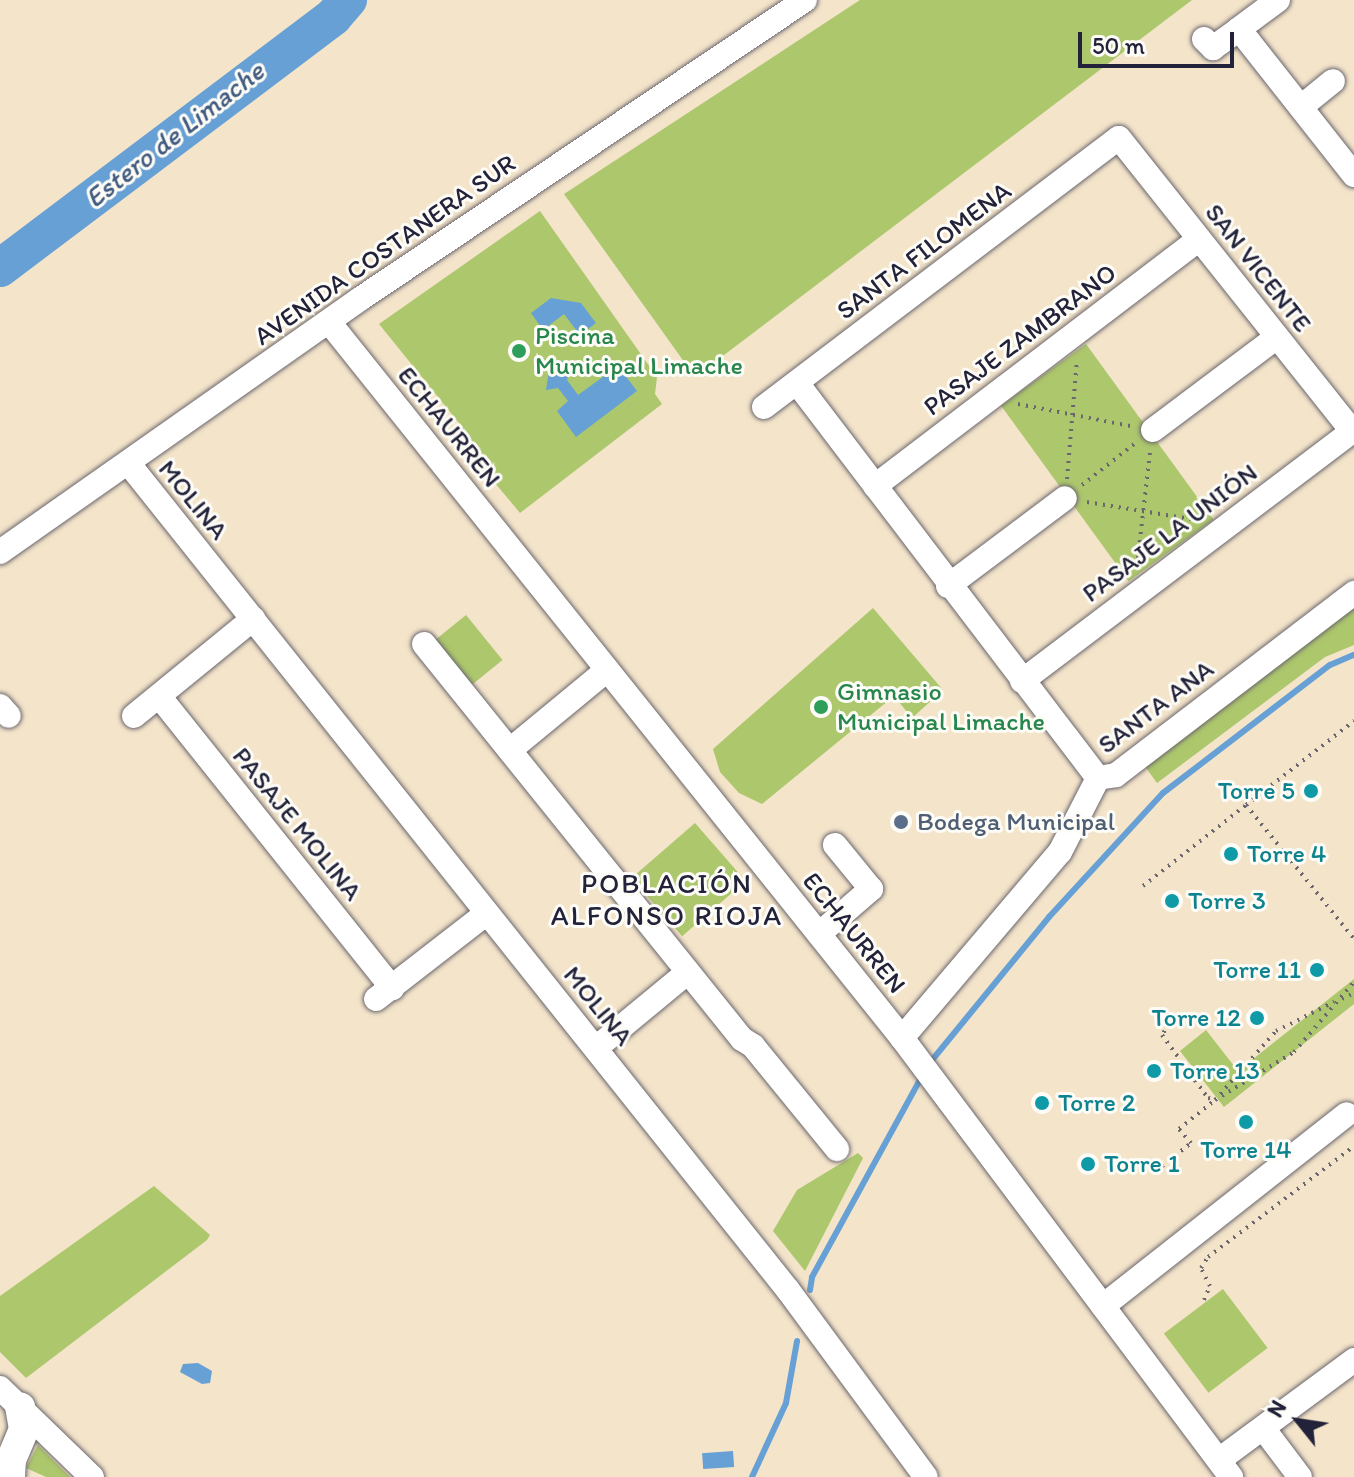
<!DOCTYPE html>
<meta charset="utf-8">
<style>
body{margin:0}
#map{position:relative;width:1354px;height:1477px;overflow:hidden;background:#f3e4ca;font-family:Itim,sans-serif}
div>[style]{position:absolute}
.green>*{inset:0;background:#adc76d;transform-origin:0 0}
.water>*{inset:0;background:#66a0d5;transform-origin:0 0}
.stream>*{height:6px;margin:-3px;padding:0 3px;transform-origin:3px;border-radius:3px;background:#66a0d5}
.river>*{height:38px;margin:-19px;padding:0 19px;transform-origin:19px;border-radius:19px;background:#66a0d5}
.path>*{height:4px;margin-top:-2px;transform-origin:0;background:repeating-linear-gradient(90deg,#6b666d 0 2px,transparent 0 8px)}
.roads{filter:drop-shadow(0 0 2px #6b666d) drop-shadow(0 0 2px #6b666d)}
.minor>*{height:24px;margin:-12px;padding:0 12px;transform-origin:12px;border-radius:12px;background:#fff}
.major>*{height:30px;margin:-15px;padding:0 15px;transform-origin:15px;border-radius:15px;background:#fff}
.dots>*{width:22px;height:22px;translate:-50% -50%;box-sizing:border-box;border:4px solid #fdfcf7;border-radius:50%}
span{translate:-50% -50%;white-space:nowrap;text-align:center;line-height:1.15;-webkit-text-stroke:6px #fdfcf7;paint-order:stroke}
.street-label{font-size:26px;color:#22223b}
.leisure-label{font-size:26px;color:#27864d}
.left{translate:0 -50%;text-align:left}
.culture-label{font-size:26px;color:#0d838f}
.right{translate:-100% -50%;text-align:right}
.service-label{font-size:26px;color:#4e5e75}
.water-label{font-size:28px;color:#415b80;font-style:italic}
.neighbourhood-label{font-size:28px;color:#22223b;letter-spacing:2px}
.north{position:absolute;left:1258px;top:1381px;width:80px;height:80px;-webkit-text-stroke:6px #fdfcf7;paint-order:stroke;rotate:300deg;font-size:22px;font-weight:700;line-height:32px;text-align:center;color:#22223b}
.north::after{content:'';display:block;margin:auto;width:28px;height:36px;background:#22223b;clip-path:polygon(50% 0,100% 100%,50% 72%,0 100%)}
.scale{position:absolute;left:1078px;top:32px;width:156px;height:36px;box-sizing:border-box;border:4px solid #22223b;border-top:0;padding-left:10px;font-size:24px;line-height:28px;white-space:nowrap;color:#22223b;-webkit-text-stroke:6px #fdfcf7;paint-order:stroke}
</style>
<div id="map">
<div class="green">
<div style="clip-path:polygon(860px 0,1192px 0,695px 377px,564px 194px)"></div>
<div style="clip-path:polygon(540px 211px,657px 377px,655px 394px,662px 404px,520px 513px,455px 435px,463px 428px,379px 324px)"></div>
<div style="left:1086px;top:344px;width:217px;height:105px;rotate:54deg"></div>
<div style="clip-path:polygon(1354px 605px,1354px 645px,1325px 657px,1157px 783px,1144px 765px)"></div>
<div style="clip-path:polygon(873px 608px,943px 690px,912px 718px,894px 696px,762px 804px,739px 793px,720px 772px,713px 749px)"></div>
<div style="left:466px;top:615px;width:58px;height:44px;rotate:51deg"></div>
<div style="left:695px;top:823px;width:77px;height:84px;rotate:49deg"></div>
<div style="clip-path:polygon(1354px 979px,1354px 1004px,1224px 1107px,1180px 1051px,1206px 1030px,1238px 1071px)"></div>
<div style="clip-path:polygon(858px 1153px,863px 1158px,805px 1271px,773px 1231px,797px 1190px)"></div>
<div style="clip-path:polygon(154px 1186px,210px 1235px,207px 1240px,26px 1378px,0 1352px,0 1296px)"></div>
<div style="left:1223px;top:1289px;width:74px;height:74px;rotate:53deg"></div>
<div style="clip-path:polygon(38px 1445px,70px 1477px,46px 1477px,26px 1468px)"></div>
</div>
<div class="water">
<div style="clip-path:polygon(551px 298px,581px 303px,596px 323px,580px 335px,564px 314px,543px 330px,531px 313px)"></div>
<div style="clip-path:polygon(551px 359px,572px 363px,567px 380px,578px 395px,618px 366px,637px 391px,576px 437px,557px 411px,568px 401px,558px 388px,546px 390px)"></div>
<div style="clip-path:polygon(198px 1363px,212px 1371px,210px 1383px,202px 1384px,180px 1372px,183px 1364px)"></div>
<div style="left:733px;top:1451px;width:16px;height:31px;rotate:86deg"></div>
</div>
<div class="stream">
<div style="left:928px;top:1065px;width:191px;rotate:-50.7deg"></div>
<div style="left:1049px;top:917px;width:168px;rotate:-47.4deg"></div>
<div style="left:1163px;top:793px;width:210px;rotate:-37.5deg"></div>
<div style="left:1330px;top:665px;width:26px;rotate:-23deg"></div>
<div style="left:810px;top:1290px;width:13px;rotate:-81deg"></div>
<div style="left:812px;top:1277px;width:231px;rotate:-61.3deg"></div>
<div style="left:752px;top:1477px;width:81px;rotate:-65.3deg"></div>
<div style="left:786px;top:1403px;width:63px;rotate:-79.9deg"></div>
</div>
<div class="river">
<div style="left:0;top:268px;width:417px;rotate:-37deg"></div>
<div style="left:333px;top:17px;width:23px;rotate:-49deg"></div>
</div>
<div class="path">
<div style="left:1018px;top:404px;width:119px;rotate:11.1deg"></div>
<div style="left:1067px;top:479px;width:118px;rotate:-85.2deg"></div>
<div style="left:1082px;top:485px;width:71px;rotate:-38.2deg"></div>
<div style="left:1087px;top:502px;width:111px;rotate:9.3deg"></div>
<div style="left:1137px;top:566px;width:115px;rotate:-83.5deg"></div>
<div style="left:1246px;top:805px;width:137px;rotate:-37.9deg"></div>
<div style="left:1143px;top:886px;width:131px;rotate:-38.2deg"></div>
<div style="left:1246px;top:805px;width:172px;rotate:51.1deg"></div>
<div style="left:1342px;top:999px;width:13px;rotate:-27deg"></div>
<div style="left:1173px;top:1017px;width:21px;rotate:121deg"></div>
<div style="left:1162px;top:1035px;width:78px;rotate:53.9deg"></div>
<div style="left:1208px;top:1098px;width:7px;rotate:16deg"></div>
<div style="left:1215px;top:1100px;width:92px;rotate:-31.3deg"></div>
<div style="left:1294px;top:1052px;width:92px;rotate:-49.4deg"></div>
<div style="left:1156px;top:1171px;width:45px;rotate:-38.7deg"></div>
<div style="left:1191px;top:1143px;width:18px;rotate:-131deg"></div>
<div style="left:1179px;top:1129px;width:46px;rotate:-38.9deg"></div>
<div style="left:1215px;top:1100px;width:92px;rotate:-48.5deg"></div>
<div style="left:1276px;top:1031px;width:65px;rotate:-26.6deg"></div>
<div style="left:1204px;top:1300px;width:15px;rotate:-67deg"></div>
<div style="left:1210px;top:1286px;width:20px;rotate:-117deg"></div>
<div style="left:1201px;top:1268px;width:13px;rotate:-58deg"></div>
<div style="left:1208px;top:1257px;width:183px;rotate:-37.2deg"></div>
</div>
<div class="roads">
<div class="minor">
<div style="left:1278px;top:0;width:49px;rotate:143.4deg"></div>
<div style="left:1239px;top:29px;width:186px;rotate:51.8deg"></div>
<div style="left:1204px;top:39px;width:13px;rotate:45deg"></div>
<div style="left:1213px;top:48px;width:32px;rotate:-36deg"></div>
<div style="left:1301px;top:107px;width:41px;rotate:-39.1deg"></div>
<div style="left:329px;top:322px;width:917px;rotate:51.33deg"></div>
<div style="left:902px;top:1038px;width:549px;rotate:53.15deg"></div>
<div style="left:797px;top:383px;width:497px;rotate:52.7deg"></div>
<div style="left:764px;top:407px;width:445px;rotate:-37.2deg"></div>
<div style="left:1119px;top:138px;width:377px;rotate:51.5deg"></div>
<div style="left:1153px;top:430px;width:155px;rotate:-36.9deg"></div>
<div style="left:129px;top:464px;width:1057px;rotate:51.42deg"></div>
<div style="left:788px;top:1290px;width:232px;rotate:53.6deg"></div>
<div style="left:875px;top:486px;width:407px;rotate:-37.3deg"></div>
<div style="left:0;top:552px;width:440px;rotate:-35.1deg"></div>
<div style="left:360px;top:299px;width:536px;rotate:-33.9deg"></div>
<div style="left:948px;top:586px;width:146px;rotate:-36.9deg"></div>
<div style="left:424px;top:644px;width:507px;rotate:51.16deg"></div>
<div style="left:742px;top:1039px;width:13px;rotate:32deg"></div>
<div style="left:753px;top:1046px;width:133px;rotate:50.8deg"></div>
<div style="left:1022px;top:681px;width:414px;rotate:-37.1deg"></div>
<div style="left:159px;top:696px;width:374px;rotate:51.4deg"></div>
<div style="left:0;top:706px;width:13px;rotate:48deg"></div>
<div style="left:134px;top:716px;width:154px;rotate:-39.2deg"></div>
<div style="left:510px;top:750px;width:126px;rotate:-39.5deg"></div>
<div style="left:819px;top:934px;width:69px;rotate:-40.9deg"></div>
<div style="left:871px;top:889px;width:57px;rotate:-129.3deg"></div>
<div style="left:376px;top:999px;width:140px;rotate:-37.8deg"></div>
<div style="left:902px;top:1038px;width:244px;rotate:-49.7deg"></div>
<div style="left:1060px;top:852px;width:83px;rotate:-62.8deg"></div>
<div style="left:1098px;top:778px;width:18px;rotate:-9deg"></div>
<div style="left:1116px;top:775px;width:300px;rotate:-37.4deg"></div>
<div style="left:596px;top:1048px;width:119px;rotate:-39.6deg"></div>
<div style="left:1103px;top:1306px;width:310px;rotate:-38.2deg"></div>
<div style="left:0;top:1388px;width:128px;rotate:44.1deg"></div>
<div style="left:1263px;top:1428px;width:61px;rotate:52.9deg"></div>
<div style="left:1219px;top:1460px;width:168px;rotate:-36.5deg"></div>
</div>
<div class="major">
<div style="left:10px;top:1477px;width:17px;rotate:-87deg"></div>
<div style="left:11px;top:1460px;width:34px;rotate:-67deg"></div>
<div style="left:24px;top:1429px;width:22px;rotate:-100deg"></div>
</div>
</div>
<div class="dots">
<div style="left:519px;top:351px;background:#2e9e5b"></div>
<div style="left:821px;top:707px;background:#2e9e5b"></div>
<div style="left:1311px;top:791px;background:#0f9aa8"></div>
<div style="left:901px;top:822px;background:#5c6f8a"></div>
<div style="left:1231px;top:854px;background:#0f9aa8"></div>
<div style="left:1172px;top:901px;background:#0f9aa8"></div>
<div style="left:1317px;top:970px;background:#0f9aa8"></div>
<div style="left:1257px;top:1018px;background:#0f9aa8"></div>
<div style="left:1154px;top:1071px;background:#0f9aa8"></div>
<div style="left:1042px;top:1103px;background:#0f9aa8"></div>
<div style="left:1246px;top:1122px;background:#0f9aa8"></div>
<div style="left:1088px;top:1164px;background:#0f9aa8"></div>
</div>
<div class="street-label">
<span style="left:385px;top:250px;rotate:-35deg">AVENIDA COSTANERA SUR</span>
<span style="left:924px;top:251px;rotate:-37deg">SANTA FILOMENA</span>
<span style="left:1258px;top:268px;rotate:52deg">SAN VICENTE</span>
<span style="left:1020px;top:340px;rotate:-37deg">PASAJE ZAMBRANO</span>
<span style="left:449px;top:427px;rotate:51deg">ECHAURREN</span>
<span style="left:193px;top:500px;rotate:51deg">MOLINA</span>
<span style="left:1170px;top:533px;rotate:-37deg">PASAJE LA UNIÓN</span>
<span style="left:1156px;top:707px;rotate:-37deg">SANTA ANA</span>
<span style="left:297px;top:824px;rotate:51deg">PASAJE MOLINA</span>
<span style="left:854px;top:933px;rotate:51deg">ECHAURREN</span>
<span style="left:598px;top:1006px;rotate:51deg">MOLINA</span>
</div>
<div class="leisure-label">
<span class="left" style="left:535px;top:351px">Piscina<br>Municipal Limache</span>
<span class="left" style="left:837px;top:707px">Gimnasio<br>Municipal Limache</span>
</div>
<div class="culture-label">
<span class="right" style="left:1295px;top:791px">Torre 5</span>
<span class="left" style="left:1247px;top:854px">Torre 4</span>
<span class="left" style="left:1188px;top:901px">Torre 3</span>
<span class="right" style="left:1301px;top:970px">Torre 11</span>
<span class="right" style="left:1241px;top:1018px">Torre 12</span>
<span class="left" style="left:1170px;top:1071px">Torre 13</span>
<span class="left" style="left:1058px;top:1103px">Torre 2</span>
<span style="left:1246px;top:1150px">Torre 14</span>
<span class="left" style="left:1104px;top:1164px">Torre 1</span>
</div>
<div class="service-label">
<span class="left" style="left:917px;top:822px">Bodega Municipal</span>
</div>
<div class="water-label">
<span style="left:174px;top:134px;rotate:-38deg">Estero de Limache</span>
</div>
<div class="neighbourhood-label">
<span style="left:667px;top:899px">POBLACIÓN<br>ALFONSO RIOJA</span>
</div>
<div class="north">N</div>
<div class="scale">50 m</div>
</div>
